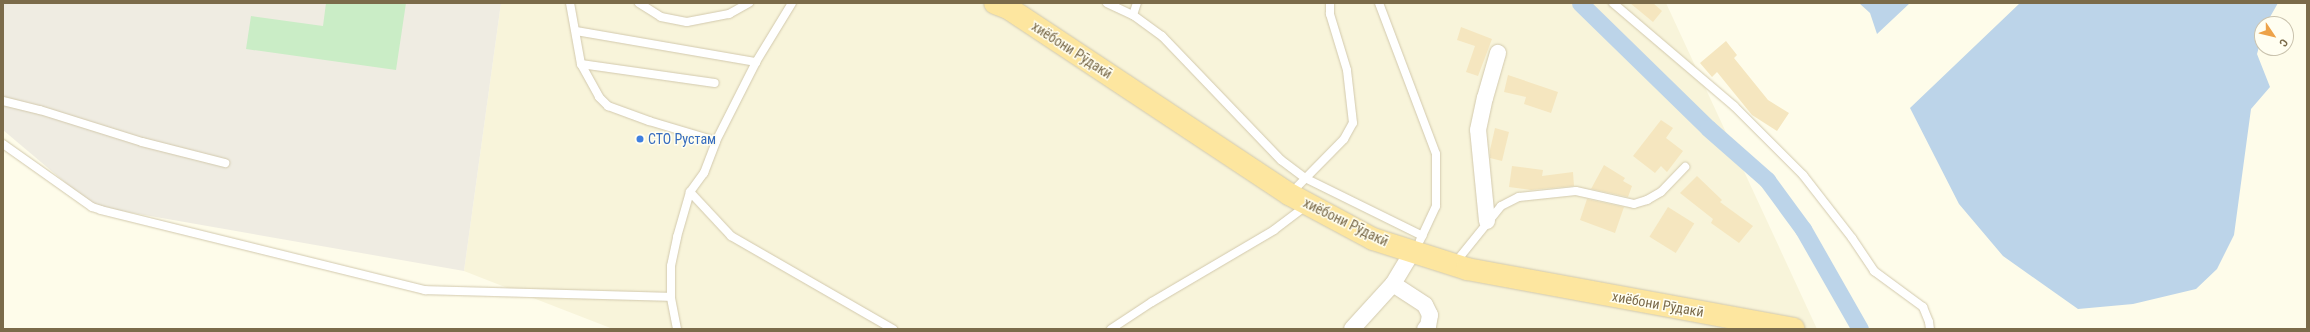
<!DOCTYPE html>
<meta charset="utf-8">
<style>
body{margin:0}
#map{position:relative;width:2310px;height:332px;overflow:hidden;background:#fefcea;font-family:"Roboto Condensed",sans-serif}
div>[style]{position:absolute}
.residential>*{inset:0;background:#f8f4da}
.industrial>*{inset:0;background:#efece2}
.green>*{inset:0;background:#caedc6}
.water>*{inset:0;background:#bcd4e9}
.canal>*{height:17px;margin:-8.5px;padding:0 8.5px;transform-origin:8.5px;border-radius:8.5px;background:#bcd4e9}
.building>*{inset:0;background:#f5e6bf;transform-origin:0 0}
.roads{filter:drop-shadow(0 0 1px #d2c9ad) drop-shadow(0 0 1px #d2c9ad)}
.service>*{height:8px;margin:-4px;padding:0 4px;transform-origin:4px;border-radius:4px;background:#fff}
.minor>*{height:16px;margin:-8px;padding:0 8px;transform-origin:8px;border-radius:8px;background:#fff}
.trunk>*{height:22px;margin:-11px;padding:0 11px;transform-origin:11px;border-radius:11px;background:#fde69f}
.dots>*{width:11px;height:11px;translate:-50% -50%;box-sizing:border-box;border:2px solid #fffef1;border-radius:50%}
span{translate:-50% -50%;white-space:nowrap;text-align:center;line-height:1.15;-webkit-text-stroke:3px #fffef1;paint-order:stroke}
.street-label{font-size:14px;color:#7b6b4a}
.shop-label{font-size:14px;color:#366cbe}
.left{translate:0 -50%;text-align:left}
.frame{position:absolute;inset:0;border:4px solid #7b6b4a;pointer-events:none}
.north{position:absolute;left:2254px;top:16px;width:40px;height:40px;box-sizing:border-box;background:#fffef1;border:1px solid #cac3ae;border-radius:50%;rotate:125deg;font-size:11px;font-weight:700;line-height:16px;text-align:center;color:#7b6b4a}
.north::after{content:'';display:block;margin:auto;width:14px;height:18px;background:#eda249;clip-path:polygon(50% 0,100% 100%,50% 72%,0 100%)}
</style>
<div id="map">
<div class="residential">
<div style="clip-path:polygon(501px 3px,1666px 3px,1817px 329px,613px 329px,464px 271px)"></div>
</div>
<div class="industrial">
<div style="clip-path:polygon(3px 3px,501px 3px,464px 271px,93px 206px,3px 130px)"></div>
</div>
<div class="green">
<div style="clip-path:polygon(326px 3px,406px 3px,396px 70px,246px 49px,251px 16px,323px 26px)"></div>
</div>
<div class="water">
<div style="clip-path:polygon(1859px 3px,1910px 3px,1877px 34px,1870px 13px)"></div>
<div style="clip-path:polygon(2020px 3px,2278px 3px,2266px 24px,2262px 24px,2262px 36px,2257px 54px,2270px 87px,2251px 109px,2234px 235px,2217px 269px,2196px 289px,2133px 304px,2078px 309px,2003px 256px,1959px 204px,1910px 108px)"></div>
</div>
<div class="canal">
<div style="left:1580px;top:3px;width:179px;rotate:44.3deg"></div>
<div style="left:1708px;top:128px;width:79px;rotate:41.4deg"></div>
<div style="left:1767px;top:180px;width:61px;rotate:53.7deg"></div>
<div style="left:1803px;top:229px;width:115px;rotate:60.3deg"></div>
</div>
<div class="building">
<div style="clip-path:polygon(1630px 3px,1653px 3px,1662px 11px,1653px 22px)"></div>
<div style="clip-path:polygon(1461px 27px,1492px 39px,1478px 76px,1466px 72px,1475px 46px,1457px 40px)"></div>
<div style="clip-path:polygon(1726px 41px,1737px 55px,1734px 58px,1768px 100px,1789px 113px,1777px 131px,1752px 115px,1717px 72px,1712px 77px,1700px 63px)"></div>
<div style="clip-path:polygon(1508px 75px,1558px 92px,1551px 113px,1524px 104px,1526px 97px,1504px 92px)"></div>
<div style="clip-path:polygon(1661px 120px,1673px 128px,1666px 138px,1683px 151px,1667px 172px,1661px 166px,1655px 173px,1633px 156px)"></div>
<div style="clip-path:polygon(1495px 128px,1509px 132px,1502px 161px,1490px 158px,1490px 150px)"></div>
<div style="clip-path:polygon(1604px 165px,1625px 178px,1623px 181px,1632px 186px,1628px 197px,1591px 189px)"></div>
<div style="clip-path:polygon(1512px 166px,1543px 170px,1542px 176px,1573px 172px,1574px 186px,1531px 190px,1509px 187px)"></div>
<div style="clip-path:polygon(1697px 176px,1722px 200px,1720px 202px,1753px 226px,1739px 243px,1711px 223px,1713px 219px,1680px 193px)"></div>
<div style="clip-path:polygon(1587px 199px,1624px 207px,1615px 233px,1580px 220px)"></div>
<div style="left:1668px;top:207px;width:31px;height:35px;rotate:32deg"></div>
</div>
<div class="roads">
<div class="service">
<div style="left:570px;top:3px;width:62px;rotate:79.8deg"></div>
<div style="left:581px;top:64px;width:135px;rotate:8.1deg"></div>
<div style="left:639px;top:3px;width:26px;rotate:32deg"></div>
<div style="left:661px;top:17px;width:26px;rotate:11deg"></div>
<div style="left:687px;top:22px;width:43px;rotate:-10.8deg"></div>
<div style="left:729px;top:14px;width:23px;rotate:-29deg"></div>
<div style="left:1107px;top:3px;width:29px;rotate:25deg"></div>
<div style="left:1133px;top:15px;width:36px;rotate:36deg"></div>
<div style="left:1162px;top:36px;width:172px;rotate:46.2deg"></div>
<div style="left:1281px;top:160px;width:30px;rotate:37deg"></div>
<div style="left:1305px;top:178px;width:131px;rotate:26.2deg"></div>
<div style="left:1379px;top:3px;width:161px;rotate:69.3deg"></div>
<div style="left:1436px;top:154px;width:52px;rotate:90deg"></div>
<div style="left:1436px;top:206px;width:38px;rotate:115deg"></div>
<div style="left:1613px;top:3px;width:159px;rotate:40.4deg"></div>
<div style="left:1734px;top:106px;width:98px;rotate:45deg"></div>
<div style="left:1803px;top:175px;width:80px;rotate:52.1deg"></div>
<div style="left:1852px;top:238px;width:40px;rotate:56deg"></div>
<div style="left:1874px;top:271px;width:61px;rotate:36.3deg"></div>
<div style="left:1923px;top:307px;width:16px;rotate:68deg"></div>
<div style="left:1929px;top:322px;width:7px;rotate:82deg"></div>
<div style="left:1133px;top:15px;width:13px;rotate:-72deg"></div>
<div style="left:576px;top:31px;width:183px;rotate:9.8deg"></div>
<div style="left:581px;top:64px;width:38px;rotate:61deg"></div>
<div style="left:599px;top:97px;width:13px;rotate:45deg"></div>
<div style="left:608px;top:106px;width:44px;rotate:20.1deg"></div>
<div style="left:649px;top:121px;width:70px;rotate:16.6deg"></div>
<div style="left:3px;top:101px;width:38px;rotate:14deg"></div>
<div style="left:40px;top:110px;width:107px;rotate:17.4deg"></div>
<div style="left:142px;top:142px;width:86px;rotate:14.2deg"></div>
<div style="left:3px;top:144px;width:109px;rotate:35.3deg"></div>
<div style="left:92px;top:207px;width:9px;rotate:18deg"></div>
<div style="left:101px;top:210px;width:334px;rotate:13.9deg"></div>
<div style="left:425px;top:290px;width:246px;rotate:1.6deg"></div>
<div style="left:690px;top:192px;width:60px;rotate:47deg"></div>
<div style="left:731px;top:236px;width:187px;rotate:29.9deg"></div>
<div style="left:1290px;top:194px;width:77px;rotate:-45.5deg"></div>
<div style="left:1344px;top:139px;width:18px;rotate:-61deg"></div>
<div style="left:1353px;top:123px;width:53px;rotate:-96.5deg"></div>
<div style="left:1347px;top:70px;width:59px;rotate:-106.9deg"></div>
<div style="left:1330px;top:14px;width:11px;rotate:-90deg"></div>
<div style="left:1455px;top:263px;width:73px;rotate:-51.1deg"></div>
<div style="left:1501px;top:206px;width:20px;rotate:-27deg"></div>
<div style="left:1519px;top:197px;width:57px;rotate:-6deg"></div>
<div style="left:1576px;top:191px;width:59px;rotate:12.6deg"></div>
<div style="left:1634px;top:204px;width:14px;rotate:-17deg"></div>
<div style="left:1647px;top:200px;width:16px;rotate:-30deg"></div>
<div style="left:1661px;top:192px;width:35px;rotate:-46deg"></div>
<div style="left:677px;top:329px;width:33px;rotate:-101deg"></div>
<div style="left:671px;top:297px;width:31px;rotate:-90deg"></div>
<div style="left:671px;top:266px;width:30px;rotate:-78deg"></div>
<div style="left:677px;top:237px;width:47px;rotate:-73.9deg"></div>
<div style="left:690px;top:192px;width:24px;rotate:-54deg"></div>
<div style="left:704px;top:173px;width:34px;rotate:-69deg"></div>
<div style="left:716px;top:141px;width:89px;rotate:-63.1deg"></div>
<div style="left:756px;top:62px;width:69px;rotate:-58.6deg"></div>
<div style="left:1111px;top:329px;width:49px;rotate:-33.4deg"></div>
<div style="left:1152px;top:302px;width:142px;rotate:-30.5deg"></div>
<div style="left:1274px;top:230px;width:40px;rotate:-37deg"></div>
</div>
<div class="minor">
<div style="left:1487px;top:221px;width:91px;rotate:-95.6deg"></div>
<div style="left:1478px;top:130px;width:33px;rotate:-78deg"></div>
<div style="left:1485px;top:98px;width:47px;rotate:-73.9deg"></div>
<div style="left:1393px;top:284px;width:38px;rotate:33deg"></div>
<div style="left:1425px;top:305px;width:11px;rotate:63deg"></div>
<div style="left:1430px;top:315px;width:11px;rotate:100deg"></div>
<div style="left:1428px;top:326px;width:4px;rotate:135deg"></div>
<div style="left:1352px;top:329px;width:61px;rotate:-47.7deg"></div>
<div style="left:1393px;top:284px;width:37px;rotate:-59deg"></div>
</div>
<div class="trunk">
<div style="left:995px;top:3px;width:14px;rotate:21deg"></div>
<div style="left:1008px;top:8px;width:337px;rotate:33.5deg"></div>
<div style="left:1289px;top:194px;width:95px;rotate:28.2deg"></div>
<div style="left:1373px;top:239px;width:99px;rotate:17.7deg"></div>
<div style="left:1467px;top:269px;width:332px;rotate:10.4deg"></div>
</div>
</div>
<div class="dots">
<div style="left:640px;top:139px;background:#3f7fe0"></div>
</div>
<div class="street-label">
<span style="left:1072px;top:50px;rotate:33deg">хиёбони Рӯдакӣ</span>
<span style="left:1346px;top:222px;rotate:26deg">хиёбони Рӯдакӣ</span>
<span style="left:1658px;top:304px;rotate:10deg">хиёбони Рӯдакӣ</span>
</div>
<div class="shop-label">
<span class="left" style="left:648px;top:139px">СТО Рустам</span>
</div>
<div class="frame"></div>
<div class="north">С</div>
</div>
